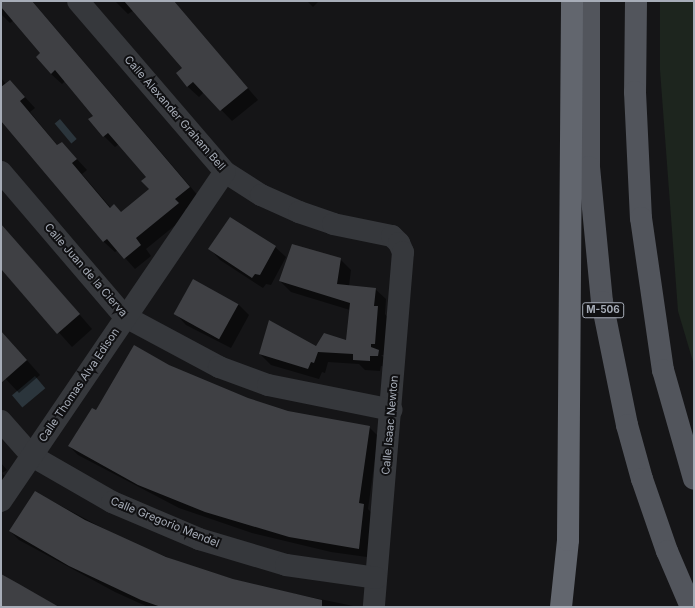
<!DOCTYPE html>
<style>
body{margin:0}
#map{position:relative;width:695px;height:608px;overflow:hidden;background:#151517;font-family:Inter,sans-serif}
div>[style]{position:absolute}
.green>*{inset:0;background:#1d251e}
.water>*{inset:0;background:#2b353c;transform-origin:0 0}
.shadow>*{inset:0;background:#0007}
.building>*{inset:0;background:#3f4044;transform-origin:0 0}
.street>*{height:22px;margin:-11px;padding:0 11px;transform-origin:11px;border-radius:11px;background:#36383c}
.primary>*{height:22px;margin:-11px;padding:0 11px;transform-origin:11px;border-radius:11px;background:#52555c}
.highway>*{height:22px;margin:-11px;padding:0 11px;transform-origin:11px;border-radius:11px;background:#62666e}
span{translate:-50% -50%;white-space:nowrap;text-align:center;line-height:1.15;-webkit-text-stroke:4px #101012;paint-order:stroke}
.shield-label span{padding:1px 3px;background:#101012;border:1px solid;border-radius:3px;-webkit-text-stroke-width:0}
.shield-label{font-size:10px;color:#a7adb8;font-weight:700}
.street-label{font-size:11px;color:#a7adb8}
.frame{position:absolute;inset:0;border:2px solid #a7adb8;pointer-events:none}
</style>
<div id="map">
<div class="green">
<div style="clip-path:polygon(660px 1px,694px 1px,694px 365px,678px 311px,660px 70px)"></div>
</div>
<div class="water">
<div style="left:60px;top:119px;width:26px;height:7px;rotate:50deg"></div>
<div style="left:35px;top:376px;width:16px;height:30px;rotate:50deg"></div>
</div>
<div class="shadow">
<div style="clip-path:polygon(1px 1px,32px 1px,200px 198px,185px 210px,189px 214px,146px 249px,151px 256px,135px 269px,118px 250px,115px 252px,104px 242px,1px 120px,1px 78px,6px 84px,10px 81px,35px 108px,30px 112px,58px 146px,62px 143px,87px 170px,82px 174px,111px 208px,122px 213px,150px 190px,147px 177px,119px 144px,115px 147px,104px 136px,90px 120px,94px 116px,65px 81px,62px 84px,51px 74px,42px 53px,14px 20px,10px 23px,1px 14px)"></div>
<div style="clip-path:polygon(115px 1px,174px 1px,258px 100px,232px 121px,204px 92px,199px 97px,188px 87px,177px 74px,184px 68px,134px 10px,128px 14px)"></div>
<div style="clip-path:polygon(307px 1px,319px 1px,313px 7px)"></div>
<div style="clip-path:polygon(1px 224px,92px 329px,72px 347px,1px 268px)"></div>
<div style="clip-path:polygon(275px 247px,286px 257px,271px 285px,266px 284px,263px 288px,220px 260px,210px 249px)"></div>
<div style="clip-path:polygon(340px 259px,351px 270px,349px 286px,375px 289px,386px 299px,385px 314px,388px 318px,385px 355px,381px 355px,388px 361px,388px 367px,381px 366px,380px 371px,365px 370px,359px 364px,328px 362px,325px 373px,322px 372px,319px 379px,271px 365px,260px 354px,347px 341px,350px 310px,291px 292px,280px 281px)"></div>
<div style="clip-path:polygon(194px 280px,239px 305px,249px 315px,231px 348px,186px 325px,176px 314px)"></div>
<div style="clip-path:polygon(1px 331px,40px 375px,19px 393px,1px 374px)"></div>
<div style="clip-path:polygon(168px 366px,247px 399px,288px 412px,369px 427px,378px 436px,368px 509px,373px 514px,367px 557px,331px 552px,252px 533px,179px 508px,78px 455px,69px 446px,96px 411px)"></div>
<div style="clip-path:polygon(1px 463px,7px 470px,2px 473px,7px 479px,1px 484px)"></div>
<div style="clip-path:polygon(35px 492px,125px 540px,189px 566px,257px 586px,358px 607px,148px 607px,115px 592px,19px 540px,10px 531px)"></div>
</div>
<div class="building">
<div style="clip-path:polygon(1px 1px,32px 1px,190px 187px,175px 199px,179px 203px,136px 238px,141px 245px,124px 259px,107px 239px,103px 242px,1px 121px,1px 87px,10px 80px,25px 97px,20px 101px,57px 145px,62px 142px,77px 159px,72px 163px,110px 208px,114px 204px,121px 212px,149px 189px,141px 181px,146px 177px,108px 133px,103px 137px,88px 119px,93px 116px,55px 70px,51px 74px,36px 57px,40px 53px,1px 7px)"></div>
<div style="clip-path:polygon(124px 1px,174px 1px,248px 88px,220px 111px,193px 82px,187px 87px,176px 73px,182px 68px)"></div>
<div style="clip-path:polygon(230px 217px,276px 246px,260px 275px,255px 274px,252px 278px,208px 249px)"></div>
<div style="clip-path:polygon(1px 224px,80px 314px,57px 334px,1px 269px)"></div>
<div style="clip-path:polygon(292px 244px,341px 258px,337px 284px,376px 288px,374px 306px,378px 306px,375px 344px,371px 344px,371px 347px,379px 350px,378px 356px,370px 356px,370px 361px,353px 360px,353px 354px,318px 352px,314px 363px,311px 362px,308px 369px,259px 354px,269px 320px,316px 346px,324px 333px,346px 340px,350px 303px,279px 281px)"></div>
<div style="left:193px;top:279px;width:52px;height:40px;rotate:29deg"></div>
<div style="clip-path:polygon(1px 331px,27px 360px,1px 383px)"></div>
<div style="clip-path:polygon(134px 345px,169px 365px,248px 398px,288px 411px,370px 426px,359px 503px,364px 504px,359px 549px,289px 537px,205px 512px,138px 485px,68px 446px,92px 408px,96px 410px)"></div>
<div style="clip-path:polygon(35px 491px,85px 520px,166px 557px,233px 579px,322px 600px,322px 607px,161px 607px,141px 600px,69px 566px,9px 531px)"></div>
<div style="clip-path:polygon(1px 574px,19px 584px,59px 607px,1px 607px)"></div>
</div>
<div class="street">
<div style="left:78px;top:1px;width:225px;rotate:49.3deg"></div>
<div style="left:225px;top:172px;width:43px;rotate:32.6deg"></div>
<div style="left:261px;top:195px;width:42px;rotate:24.1deg"></div>
<div style="left:299px;top:212px;width:36px;rotate:19deg"></div>
<div style="left:333px;top:224px;width:60px;rotate:11.5deg"></div>
<div style="left:392px;top:236px;width:10px;rotate:45deg"></div>
<div style="left:399px;top:243px;width:10px;rotate:66deg"></div>
<div style="left:403px;top:252px;width:356px;rotate:94.7deg"></div>
<div style="left:1px;top:172px;width:189px;rotate:49.5deg"></div>
<div style="left:124px;top:316px;width:108px;rotate:28.2deg"></div>
<div style="left:219px;top:367px;width:52px;rotate:20.2deg"></div>
<div style="left:268px;top:385px;width:126px;rotate:11.4deg"></div>
<div style="left:1px;top:421px;width:47px;rotate:48.5deg"></div>
<div style="left:32px;top:456px;width:92px;rotate:29.9deg"></div>
<div style="left:112px;top:502px;width:95px;rotate:23deg"></div>
<div style="left:199px;top:539px;width:91px;rotate:16.6deg"></div>
<div style="left:286px;top:565px;width:91px;rotate:8.2deg"></div>
<div style="left:1px;top:501px;width:398px;rotate:-55.8deg"></div>
</div>
<div class="primary">
<div style="left:589px;top:1px;width:166px;rotate:90deg"></div>
<div style="left:589px;top:167px;width:136px;rotate:84.5deg"></div>
<div style="left:602px;top:302px;width:126px;rotate:78.5deg"></div>
<div style="left:627px;top:425px;width:56px;rotate:74.5deg"></div>
<div style="left:642px;top:479px;width:76px;rotate:70.9deg"></div>
<div style="left:667px;top:551px;width:61px;rotate:66.8deg"></div>
<div style="left:636px;top:1px;width:91px;rotate:90.6deg"></div>
<div style="left:635px;top:92px;width:126px;rotate:87.3deg"></div>
<div style="left:641px;top:218px;width:154px;rotate:81.8deg"></div>
<div style="left:663px;top:370px;width:113px;rotate:74.1deg"></div>
</div>
<div class="highway">
<div style="left:561px;top:607px;width:67px;rotate:-84deg"></div>
<div style="left:568px;top:540px;width:539px;rotate:-89.57deg"></div>
</div>
<div class="shield-label">
<span style="left:603px;top:310px">M-506</span>
</div>
<div class="street-label">
<span style="left:175px;top:113px;rotate:49deg">Calle Alexander Graham Bell</span>
<span style="left:86px;top:270px;rotate:49deg">Calle Juan de la Cierva</span>
<span style="left:79px;top:385px;rotate:-56deg">Calle Thomas Alva Edison</span>
<span style="left:390px;top:425px;rotate:-85deg">Calle Isaac Newton</span>
<span style="left:165px;top:522px;rotate:22deg">Calle Gregorio Mendel</span>
</div>
<div class="frame"></div>
</div>
